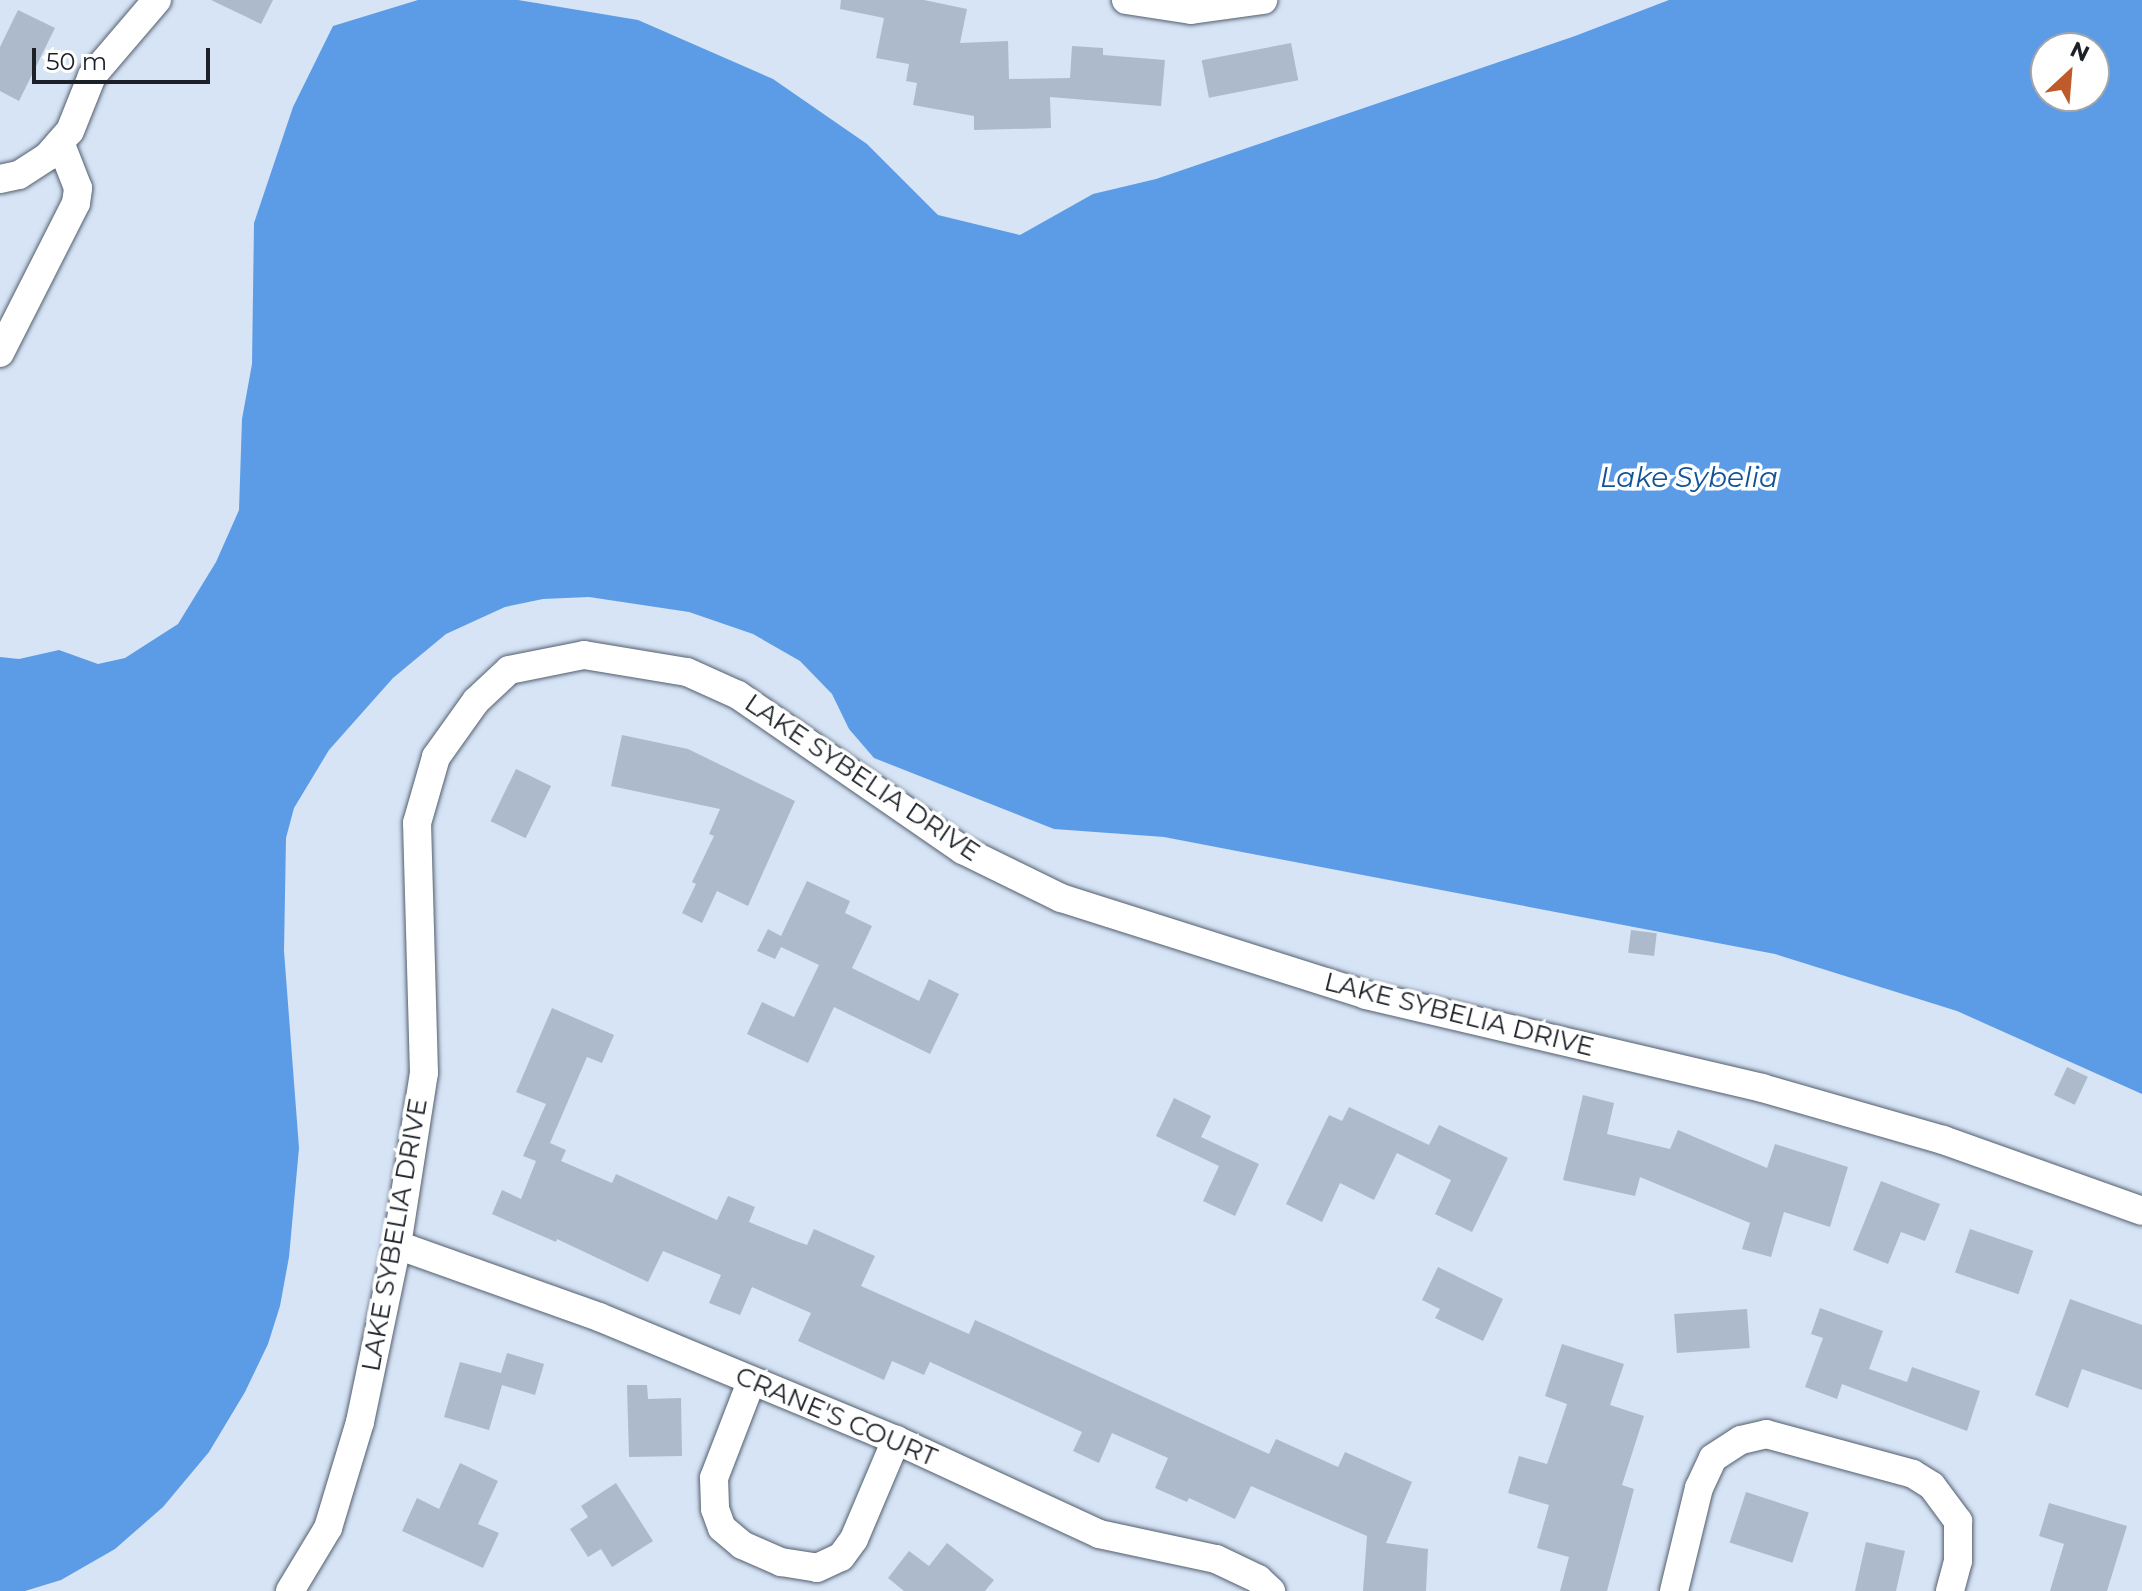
<!DOCTYPE html>
<style>
body{margin:0}
#map{position:relative;width:2142px;height:1591px;overflow:hidden;background:#d6e4f6;font-family:Montserrat,sans-serif}
div>[style]{position:absolute}
.water>*{inset:0;background:#5c9ce6}
.building>*{inset:0;background:#adbacb;transform-origin:0 0}
.roads{filter:drop-shadow(0 0 2px #535f6e) drop-shadow(0 0 2px #535f6e)}
.minor>*{height:28px;margin:-14px;padding:0 14px;transform-origin:14px;border-radius:14px;background:#fff}
span{translate:-50% -50%;white-space:nowrap;text-align:center;line-height:1.15;-webkit-text-stroke:7px #fff;paint-order:stroke}
.street-label{font-size:26px;color:#1c2127}
.water-label{font-size:28px;color:#115396;font-style:italic}
.north{position:absolute;left:2030px;top:32px;width:80px;height:80px;box-sizing:border-box;background:#fff;border:2px solid #a4a6a9;border-radius:50%;rotate:26deg;font-size:22px;font-weight:700;line-height:32px;text-align:center;color:#1c2127}
.north::after{content:'';display:block;margin:auto;width:28px;height:36px;background:#bf5a2a;clip-path:polygon(50% 0,100% 100%,50% 72%,0 100%)}
.scale{position:absolute;left:32px;top:48px;width:178px;height:36px;box-sizing:border-box;border:4px solid #1c2127;border-top:0;padding-left:10px;font-size:24px;line-height:28px;white-space:nowrap;color:#1c2127;-webkit-text-stroke:6px #fff;paint-order:stroke}
</style>
<div id="map">
<div class="water">
<div style="clip-path:polygon(evenodd,418px 0,518px 0,638px 20px,773px 79px,867px 144px,938px 215px,1020px 235px,1093px 194px,1156px 179px,1575px 36px,1669px 0,2142px 0,2142px 1094px,1957px 1011px,1775px 954px,1164px 837px,1054px 829px,874px 758px,849px 729px,832px 694px,800px 661px,753px 634px,689px 612px,589px 597px,543px 599px,505px 607px,446px 634px,393px 678px,329px 750px,294px 808px,286px 838px,284px 951px,299px 1148px,289px 1257px,280px 1306px,268px 1344px,245px 1392px,209px 1452px,163px 1507px,115px 1549px,61px 1580px,25px 1591px,0 1591px,0 657px,19px 659px,59px 650px,98px 664px,125px 658px,178px 624px,216px 562px,239px 510px,242px 419px,252px 364px,254px 223px,293px 107px,333px 26px,418px 0,2046px 48px,2094px 48px,2094px 96px,2046px 96px,2046px 48px)"></div>
</div>
<div class="building">
<div style="clip-path:polygon(211px 0,273px 0,261px 24px)"></div>
<div style="clip-path:polygon(841px 0,924px 0,967px 9px,960px 43px,1008px 41px,1009px 79px,1070px 78px,1072px 46px,1103px 48px,1103px 55px,1165px 60px,1161px 106px,1050px 97px,1051px 128px,974px 130px,974px 116px,913px 105px,917px 83px,906px 81px,909px 64px,876px 58px,884px 18px,840px 9px)"></div>
<div style="clip-path:polygon(18px 10px,55px 28px,19px 101px,0 91px,0 47px)"></div>
<div style="left:1291px;top:43px;width:38px;height:91px;rotate:79deg"></div>
<div style="clip-path:polygon(622px 735px,688px 749px,795px 801px,748px 906px,717px 891px,702px 923px,682px 913px,696px 884px,692px 882px,714px 836px,709px 834px,720px 809px,611px 786px)"></div>
<div style="left:516px;top:769px;width:39px;height:58px;rotate:26deg"></div>
<div style="clip-path:polygon(807px 881px,850px 901px,845px 913px,872px 926px,852px 968px,919px 1001px,929px 979px,959px 994px,930px 1054px,834px 1007px,808px 1063px,747px 1034px,762px 1002px,794px 1017px,819px 965px,781px 947px,775px 959px,757px 951px,768px 929px,781px 936px)"></div>
<div style="left:1631px;top:930px;width:26px;height:23px;rotate:7deg"></div>
<div style="clip-path:polygon(552px 1008px,614px 1035px,602px 1063px,587px 1057px,550px 1143px,566px 1150px,561px 1161px,612px 1183px,616px 1174px,717px 1220px,728px 1196px,755px 1207px,749px 1222px,793px 1240px,807px 1245px,814px 1229px,875px 1256px,861px 1286px,969px 1334px,975px 1320px,1269px 1454px,1276px 1439px,1338px 1467px,1345px 1452px,1412px 1482px,1386px 1543px,1428px 1549px,1426px 1591px,1363px 1591px,1367px 1536px,1251px 1486px,1235px 1519px,1189px 1498px,1187px 1502px,1155px 1488px,1168px 1458px,1112px 1433px,1099px 1463px,1073px 1451px,1082px 1432px,930px 1362px,924px 1375px,892px 1361px,884px 1380px,798px 1341px,811px 1313px,752px 1287px,740px 1315px,709px 1303px,721px 1275px,663px 1251px,648px 1282px,557px 1239px,556px 1242px,492px 1214px,502px 1190px,521px 1199px,536px 1161px,523px 1156px,546px 1104px,516px 1092px)"></div>
<div style="left:2067px;top:1067px;width:23px;height:31px;rotate:25deg"></div>
<div style="clip-path:polygon(1583px 1095px,1614px 1103px,1607px 1134px,1670px 1149px,1678px 1130px,1767px 1168px,1775px 1144px,1848px 1167px,1830px 1227px,1784px 1212px,1771px 1257px,1742px 1249px,1750px 1223px,1640px 1177px,1635px 1196px,1563px 1180px)"></div>
<div style="clip-path:polygon(1174px 1098px,1211px 1116px,1201px 1137px,1259px 1164px,1235px 1216px,1203px 1201px,1219px 1166px,1156px 1136px)"></div>
<div style="clip-path:polygon(1349px 1107px,1429px 1145px,1439px 1125px,1508px 1158px,1472px 1232px,1435px 1214px,1451px 1180px,1397px 1153px,1374px 1200px,1340px 1183px,1322px 1222px,1286px 1204px,1329px 1115px,1342px 1121px)"></div>
<div style="clip-path:polygon(1881px 1181px,1940px 1204px,1925px 1241px,1901px 1232px,1888px 1264px,1853px 1250px)"></div>
<div style="left:1970px;top:1229px;width:67px;height:46px;rotate:19deg"></div>
<div style="clip-path:polygon(1438px 1267px,1503px 1299px,1483px 1341px,1435px 1318px,1440px 1309px,1422px 1300px)"></div>
<div style="clip-path:polygon(2070px 1299px,2142px 1325px,2142px 1390px,2082px 1369px,2068px 1408px,2035px 1395px)"></div>
<div style="clip-path:polygon(1820px 1308px,1883px 1331px,1869px 1369px,1907px 1382px,1912px 1367px,1980px 1391px,1967px 1431px,1842px 1384px,1837px 1399px,1805px 1387px,1823px 1338px,1811px 1334px)"></div>
<div style="left:1747px;top:1309px;width:39px;height:73px;rotate:86deg"></div>
<div style="clip-path:polygon(1562px 1344px,1624px 1364px,1610px 1405px,1644px 1416px,1622px 1485px,1634px 1489px,1607px 1591px,1560px 1591px,1569px 1557px,1537px 1548px,1549px 1505px,1508px 1493px,1519px 1456px,1547px 1464px,1567px 1404px,1545px 1396px)"></div>
<div style="clip-path:polygon(507px 1353px,544px 1364px,535px 1395px,502px 1385px,489px 1430px,444px 1417px,460px 1362px,501px 1373px)"></div>
<div style="clip-path:polygon(627px 1385px,647px 1385px,648px 1399px,681px 1398px,682px 1456px,629px 1457px)"></div>
<div style="clip-path:polygon(460px 1463px,498px 1481px,478px 1524px,499px 1533px,483px 1568px,402px 1531px,417px 1498px,439px 1509px)"></div>
<div style="clip-path:polygon(616px 1483px,653px 1541px,612px 1567px,601px 1549px,588px 1557px,570px 1529px,588px 1517px,581px 1506px)"></div>
<div style="left:1746px;top:1492px;width:66px;height:53px;rotate:18deg"></div>
<div style="clip-path:polygon(2049px 1503px,2127px 1526px,2107px 1591px,2050px 1591px,2064px 1544px,2039px 1536px)"></div>
<div style="clip-path:polygon(1866px 1542px,1905px 1551px,1896px 1591px,1855px 1591px)"></div>
<div style="clip-path:polygon(947px 1543px,994px 1580px,985px 1591px,904px 1591px,888px 1578px,909px 1551px,929px 1566px)"></div>
</div>
<div class="roads">
<div class="minor">
<div style="left:1126px;top:0;width:66px;rotate:8.7deg"></div>
<div style="left:1191px;top:10px;width:73px;rotate:-7.9deg"></div>
<div style="left:0;top:179px;width:19px;rotate:-12deg"></div>
<div style="left:19px;top:175px;width:35px;rotate:-33deg"></div>
<div style="left:48px;top:156px;width:33px;rotate:-49deg"></div>
<div style="left:70px;top:131px;width:59px;rotate:-68.2deg"></div>
<div style="left:92px;top:76px;width:100px;rotate:-49.5deg"></div>
<div style="left:0;top:353px;width:168px;rotate:-63.1deg"></div>
<div style="left:76px;top:203px;width:15px;rotate:-82deg"></div>
<div style="left:78px;top:188px;width:49px;rotate:-111.4deg"></div>
<div style="left:397px;top:1245px;width:214px;rotate:19.6deg"></div>
<div style="left:599px;top:1317px;width:321px;rotate:22.5deg"></div>
<div style="left:896px;top:1440px;width:224px;rotate:24.8deg"></div>
<div style="left:1099px;top:1534px;width:120px;rotate:12.1deg"></div>
<div style="left:1216px;top:1559px;width:47px;rotate:25.5deg"></div>
<div style="left:1258px;top:1579px;width:18px;rotate:43deg"></div>
<div style="left:751px;top:1382px;width:103px;rotate:111.1deg"></div>
<div style="left:714px;top:1478px;width:31px;rotate:88deg"></div>
<div style="left:715px;top:1509px;width:20px;rotate:70deg"></div>
<div style="left:722px;top:1528px;width:26px;rotate:40deg"></div>
<div style="left:742px;top:1545px;width:43px;rotate:23.6deg"></div>
<div style="left:781px;top:1562px;width:36px;rotate:9deg"></div>
<div style="left:817px;top:1568px;width:26px;rotate:-25deg"></div>
<div style="left:841px;top:1557px;width:22px;rotate:-54deg"></div>
<div style="left:854px;top:1539px;width:108px;rotate:-67deg"></div>
<div style="left:290px;top:1591px;width:74px;rotate:-58.9deg"></div>
<div style="left:328px;top:1528px;width:111px;rotate:-73.2deg"></div>
<div style="left:360px;top:1422px;width:181px;rotate:-78.2deg"></div>
<div style="left:397px;top:1245px;width:174px;rotate:-81.1deg"></div>
<div style="left:424px;top:1073px;width:250px;rotate:-91.6deg"></div>
<div style="left:417px;top:823px;width:69px;rotate:-73.9deg"></div>
<div style="left:436px;top:757px;width:69px;rotate:-54.5deg"></div>
<div style="left:476px;top:701px;width:45px;rotate:-43.2deg"></div>
<div style="left:509px;top:670px;width:76px;rotate:-11.3deg"></div>
<div style="left:584px;top:655px;width:104px;rotate:9.4deg"></div>
<div style="left:687px;top:672px;width:56px;rotate:24.3deg"></div>
<div style="left:738px;top:695px;width:273px;rotate:34.6deg"></div>
<div style="left:963px;top:850px;width:109px;rotate:26.1deg"></div>
<div style="left:1061px;top:898px;width:320px;rotate:17.6deg"></div>
<div style="left:1366px;top:995px;width:407px;rotate:13.2deg"></div>
<div style="left:1762px;top:1088px;width:188px;rotate:16deg"></div>
<div style="left:1943px;top:1140px;width:211px;rotate:19.6deg"></div>
<div style="left:1674px;top:1591px;width:106px;rotate:-76.4deg"></div>
<div style="left:1699px;top:1488px;width:33px;rotate:-65deg"></div>
<div style="left:1713px;top:1458px;width:33px;rotate:-33deg"></div>
<div style="left:1741px;top:1440px;width:26px;rotate:-13deg"></div>
<div style="left:1766px;top:1434px;width:152px;rotate:15.2deg"></div>
<div style="left:1913px;top:1474px;width:22px;rotate:32deg"></div>
<div style="left:1932px;top:1486px;width:44px;rotate:53.4deg"></div>
<div style="left:1958px;top:1521px;width:40px;rotate:90deg"></div>
<div style="left:1958px;top:1561px;width:31px;rotate:105deg"></div>
</div>
</div>
<div class="street-label">
<span style="left:862px;top:778px;rotate:34deg">LAKE SYBELIA DRIVE</span>
<span style="left:1459px;top:1015px;rotate:14deg">LAKE SYBELIA DRIVE</span>
<span style="left:395px;top:1235px;rotate:-80deg">LAKE SYBELIA DRIVE</span>
<span style="left:836px;top:1417px;rotate:23deg">CRANE'S COURT</span>
</div>
<div class="water-label">
<span style="left:1689px;top:477px">Lake Sybelia</span>
</div>
<div class="north">N</div>
<div class="scale">50 m</div>
</div>
